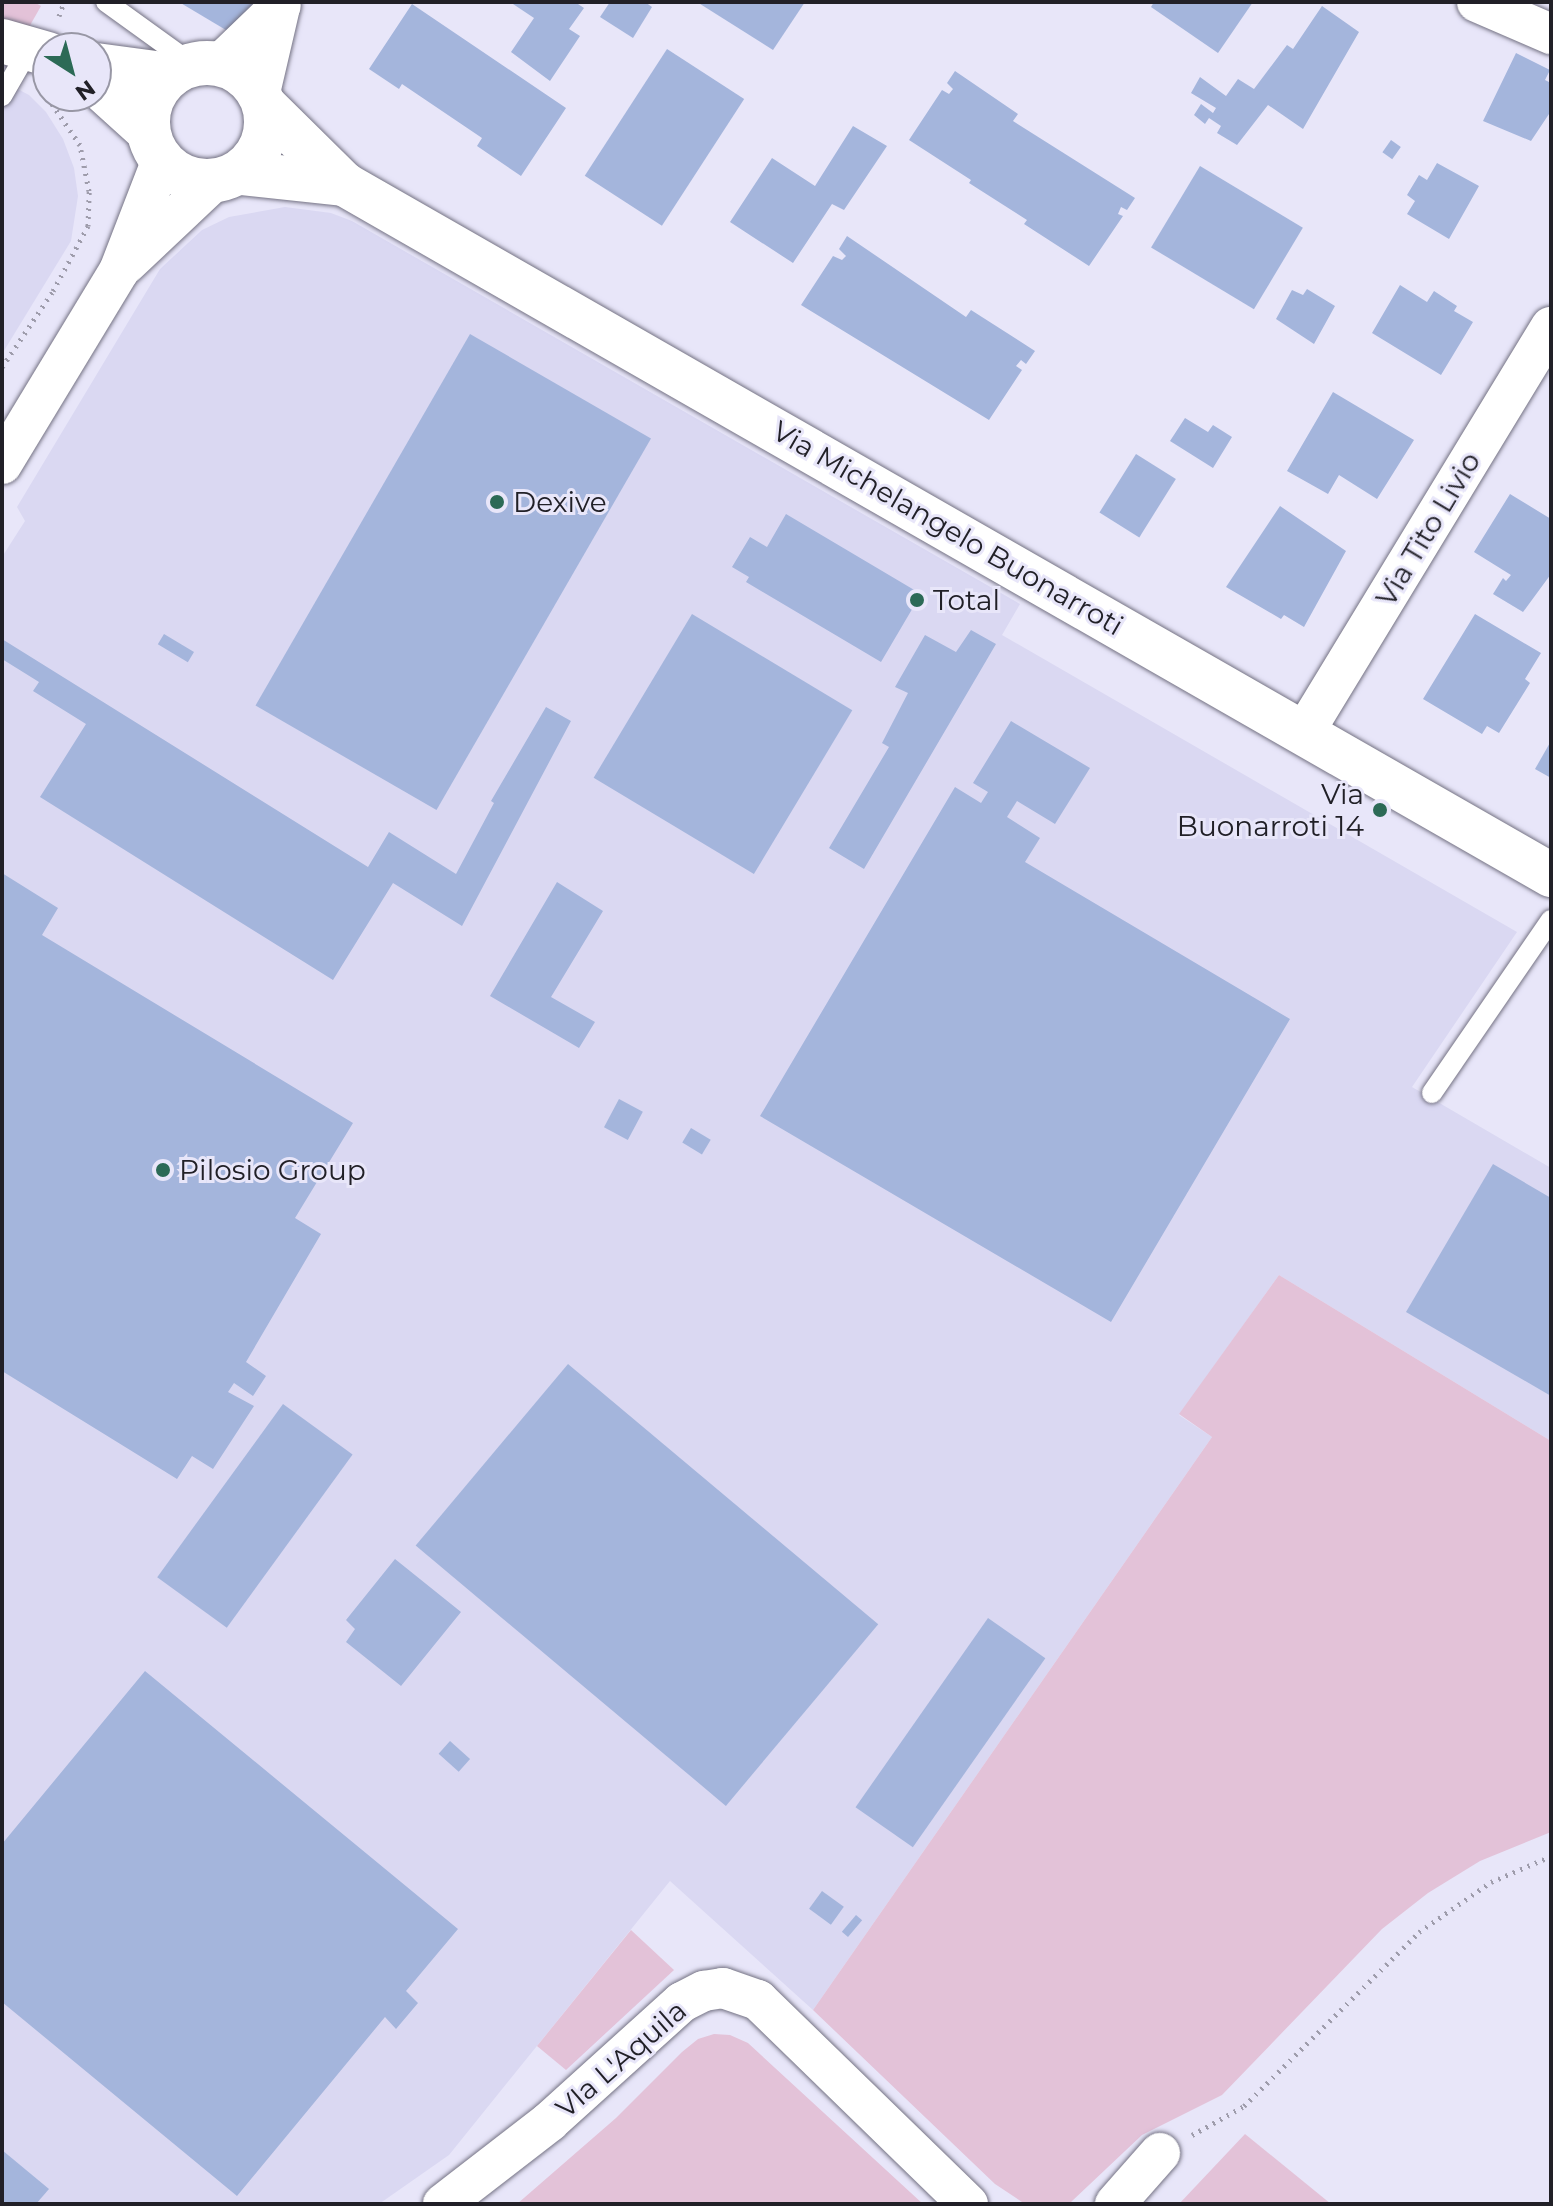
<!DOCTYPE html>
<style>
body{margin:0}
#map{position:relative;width:1553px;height:2206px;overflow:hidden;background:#e8e6f9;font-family:Montserrat,sans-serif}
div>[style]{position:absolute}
.built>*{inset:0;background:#dad8f2}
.green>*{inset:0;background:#e3c2d8}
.building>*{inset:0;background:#a4b5dc;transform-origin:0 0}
.path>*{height:5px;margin-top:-2.5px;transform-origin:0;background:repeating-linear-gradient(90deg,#9e9cab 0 2px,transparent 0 8px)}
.roads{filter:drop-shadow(0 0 2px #747283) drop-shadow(0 0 2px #747283)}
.service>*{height:20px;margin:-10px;padding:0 10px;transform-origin:10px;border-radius:10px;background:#fff}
.minor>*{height:40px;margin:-20px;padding:0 20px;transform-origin:20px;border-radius:20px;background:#fff}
.tertiary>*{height:44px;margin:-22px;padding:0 22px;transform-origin:22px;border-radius:22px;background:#fff}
.tertiary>.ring{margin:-22px;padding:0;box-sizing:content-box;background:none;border:44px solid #fff;border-radius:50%}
.dots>*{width:22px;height:22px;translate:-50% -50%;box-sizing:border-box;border:4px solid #e8e6f9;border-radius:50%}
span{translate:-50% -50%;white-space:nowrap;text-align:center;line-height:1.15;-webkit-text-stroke:6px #e8e6f9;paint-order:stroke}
.poi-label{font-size:28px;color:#212027}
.left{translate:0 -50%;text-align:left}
.right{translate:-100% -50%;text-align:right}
.street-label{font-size:28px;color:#212027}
.frame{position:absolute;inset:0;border:4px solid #212027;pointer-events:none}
.north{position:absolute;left:32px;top:32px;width:80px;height:80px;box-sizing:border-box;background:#e8e6f9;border:2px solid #9897a5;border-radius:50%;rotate:144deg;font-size:22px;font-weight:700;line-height:32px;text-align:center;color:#212027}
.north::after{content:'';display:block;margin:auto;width:28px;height:36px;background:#2c6a56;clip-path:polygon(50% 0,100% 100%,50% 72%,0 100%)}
</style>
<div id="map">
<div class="built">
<div style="clip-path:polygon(2px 81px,29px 95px,46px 112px,63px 139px,74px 168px,78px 196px,71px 241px,2px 354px)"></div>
<div style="clip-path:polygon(285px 207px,331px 213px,352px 221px,1020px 604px,1002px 635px,1517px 932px,1412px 1087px,1551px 1168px,1551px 1441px,1279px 1275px,1179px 1415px,1212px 1437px,813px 2010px,670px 1881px,449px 2155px,379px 2204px,2px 2204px,2px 557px,25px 521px,17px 507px,160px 269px,202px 230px,229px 217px)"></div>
</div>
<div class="green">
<div style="clip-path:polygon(2px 2px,34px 2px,41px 6px,28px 29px,2px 18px)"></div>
<div style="clip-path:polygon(1279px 1275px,1551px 1441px,1551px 1832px,1480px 1861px,1428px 1893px,1382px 1929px,1222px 2095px,1142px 2135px,1071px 2202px,1022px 2202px,995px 2184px,813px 2010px,1212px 1437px,1179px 1414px)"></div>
<div style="clip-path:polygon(631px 1930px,674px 1970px,566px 2070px,537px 2046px)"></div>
<div style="clip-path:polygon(714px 2034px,730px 2035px,748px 2043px,923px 2204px,517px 2204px,616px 2118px,682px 2052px,698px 2039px)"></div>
<div style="clip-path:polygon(1245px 2134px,1331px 2204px,1179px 2204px)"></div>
</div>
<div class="building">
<div style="clip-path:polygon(179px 2px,258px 2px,236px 36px)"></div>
<div style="clip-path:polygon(510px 2px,575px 2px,584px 8px,569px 29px,580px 36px,550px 81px,511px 52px,534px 18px)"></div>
<div style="clip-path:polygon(610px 2px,645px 2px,652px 7px,633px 38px,600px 17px)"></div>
<div style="clip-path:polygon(697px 2px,805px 2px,773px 50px)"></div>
<div style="clip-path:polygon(1154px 2px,1253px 2px,1218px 53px,1151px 7px)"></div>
<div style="clip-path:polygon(412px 4px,566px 108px,521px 176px,477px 146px,482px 138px,402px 84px,399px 89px,369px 69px)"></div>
<div style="clip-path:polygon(1322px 6px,1359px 32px,1303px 129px,1268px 105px,1237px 145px,1217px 133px,1221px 126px,1209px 118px,1205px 124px,1194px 115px,1201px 104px,1213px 113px,1216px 108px,1191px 93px,1200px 77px,1226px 96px,1238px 79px,1254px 89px,1287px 45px,1293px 49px)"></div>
<div style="left:667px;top:49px;width:92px;height:151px;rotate:33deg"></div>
<div style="clip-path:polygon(1516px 53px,1550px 70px,1545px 80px,1551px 83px,1551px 111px,1531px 141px,1483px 121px)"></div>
<div style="clip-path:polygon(955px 71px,1018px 114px,1013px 121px,1135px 198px,1127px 210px,1121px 207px,1118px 214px,1123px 216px,1089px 266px,1024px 224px,1027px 220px,969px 183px,971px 180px,909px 140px,942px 90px,949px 94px,953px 89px,947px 83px)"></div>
<div style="clip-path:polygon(853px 126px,887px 146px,844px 210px,832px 204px,793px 263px,730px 222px,772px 158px,815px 186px)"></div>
<div style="left:1391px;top:140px;width:12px;height:15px;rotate:35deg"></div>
<div style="clip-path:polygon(1437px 163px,1479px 186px,1449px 239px,1407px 214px,1415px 201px,1407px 195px,1419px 175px,1427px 180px)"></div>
<div style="left:1200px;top:166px;width:120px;height:95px;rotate:31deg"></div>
<div style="clip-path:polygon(847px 236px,966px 317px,971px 310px,1035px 351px,1026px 364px,1021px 360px,1016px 366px,1022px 370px,989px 420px,801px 305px,833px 256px,842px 260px,846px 256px,839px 249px)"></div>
<div style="clip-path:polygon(1400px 285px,1427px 302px,1434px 291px,1457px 306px,1454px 311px,1473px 322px,1441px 375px,1372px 333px)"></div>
<div style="clip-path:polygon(1307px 289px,1335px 306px,1314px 344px,1276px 319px,1292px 290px,1303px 295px)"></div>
<div style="left:470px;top:334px;width:209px;height:429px;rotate:30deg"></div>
<div style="clip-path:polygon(1333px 392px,1414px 440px,1377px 499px,1339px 475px,1328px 494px,1287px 471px)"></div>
<div style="clip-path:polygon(1185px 418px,1208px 432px,1213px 425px,1232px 437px,1213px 468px,1170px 441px)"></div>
<div style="left:1136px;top:454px;width:47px;height:69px;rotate:32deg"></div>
<div style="clip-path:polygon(1510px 494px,1551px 519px,1551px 574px,1523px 612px,1493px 594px,1503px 578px,1506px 581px,1511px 575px,1474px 552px)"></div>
<div style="clip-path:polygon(1280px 506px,1346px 551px,1304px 627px,1284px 615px,1281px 619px,1226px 587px)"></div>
<div style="clip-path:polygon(786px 514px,921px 594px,881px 662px,746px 582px,749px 577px,732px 567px,750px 537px,767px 547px)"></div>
<div style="left:692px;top:614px;width:187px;height:191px;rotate:31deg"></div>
<div style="clip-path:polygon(1475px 614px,1541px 653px,1525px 679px,1530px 683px,1499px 733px,1487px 726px,1482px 734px,1423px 699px)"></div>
<div style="clip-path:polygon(971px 630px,996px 644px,864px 869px,829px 848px,889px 747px,882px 743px,908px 693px,895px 687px,925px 635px,956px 652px)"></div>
<div style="left:164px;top:634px;width:35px;height:12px;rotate:31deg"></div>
<div style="clip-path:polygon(2px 639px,368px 867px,389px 832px,456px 874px,494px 803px,491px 801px,546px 707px,571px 721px,462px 926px,393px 883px,333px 980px,40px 797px,86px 724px,33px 691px,39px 682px,2px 659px)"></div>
<div style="clip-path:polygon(1011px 721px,1090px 768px,1055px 824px,1017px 801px,1007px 817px,1040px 838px,1025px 862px,1290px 1019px,1111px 1322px,760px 1116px,955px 787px,981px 803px,988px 792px,973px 783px)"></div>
<div style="clip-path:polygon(1551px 741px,1551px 778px,1535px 769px)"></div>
<div style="clip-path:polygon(2px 873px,58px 908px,42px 935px,353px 1123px,295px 1218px,321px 1234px,246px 1362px,266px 1376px,253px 1396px,234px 1383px,228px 1392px,254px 1406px,213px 1469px,192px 1456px,177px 1479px,2px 1371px)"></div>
<div style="clip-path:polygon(557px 882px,603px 911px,551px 997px,595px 1022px,579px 1048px,490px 996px)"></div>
<div style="left:619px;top:1099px;width:27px;height:32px;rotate:28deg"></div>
<div style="left:691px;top:1128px;width:23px;height:17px;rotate:31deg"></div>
<div style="clip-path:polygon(1493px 1164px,1551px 1198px,1551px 1396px,1406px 1312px)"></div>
<div style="left:568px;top:1364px;width:405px;height:237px;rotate:40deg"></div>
<div style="left:283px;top:1404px;width:86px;height:214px;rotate:36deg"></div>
<div style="clip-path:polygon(395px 1559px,461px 1612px,401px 1686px,346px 1642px,355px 1629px,346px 1620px)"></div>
<div style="left:988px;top:1618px;width:70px;height:231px;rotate:35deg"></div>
<div style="clip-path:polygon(145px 1671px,458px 1929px,406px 1991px,418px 2003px,396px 2029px,385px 2017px,237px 2196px,2px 2002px,2px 1844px)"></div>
<div style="left:450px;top:1741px;width:27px;height:17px;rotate:42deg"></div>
<div style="left:822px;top:1891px;width:27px;height:22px;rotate:36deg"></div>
<div style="left:856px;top:1915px;width:8px;height:22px;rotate:40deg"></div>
<div style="clip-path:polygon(2px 2150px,49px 2189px,36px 2204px,2px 2204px)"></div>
</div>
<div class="path">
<div style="left:59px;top:16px;width:15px;rotate:-70deg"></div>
<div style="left:2px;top:367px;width:92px;rotate:-56.1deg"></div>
<div style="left:53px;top:291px;width:74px;rotate:-61.7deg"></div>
<div style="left:88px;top:226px;width:35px;rotate:-88deg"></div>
<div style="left:89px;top:191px;width:47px;rotate:-101.1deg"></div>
<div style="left:80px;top:145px;width:60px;rotate:-124.2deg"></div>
<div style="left:1192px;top:2135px;width:60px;rotate:-29.1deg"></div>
<div style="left:1244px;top:2106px;width:247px;rotate:-44.8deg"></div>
<div style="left:1419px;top:1932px;width:88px;rotate:-34.8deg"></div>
<div style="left:1491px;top:1882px;width:65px;rotate:-23.4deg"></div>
</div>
<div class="roads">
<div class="service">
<div style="left:106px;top:2px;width:106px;rotate:35.8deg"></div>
<div style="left:2px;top:96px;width:54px;rotate:-60.1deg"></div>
<div style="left:1432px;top:1093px;width:210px;rotate:-55.5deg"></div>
</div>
<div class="minor">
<div style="left:1477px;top:2px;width:81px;rotate:23.4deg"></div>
<div style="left:221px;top:63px;width:83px;rotate:-44deg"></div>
<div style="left:260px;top:93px;width:88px;rotate:-76.9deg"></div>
<div style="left:127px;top:263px;width:117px;rotate:-43.3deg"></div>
<div style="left:2px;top:464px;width:226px;rotate:-58.8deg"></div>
<div style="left:119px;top:271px;width:117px;rotate:-68.9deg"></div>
<div style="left:1305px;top:731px;width:473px;rotate:-58.7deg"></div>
<div style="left:443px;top:2204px;width:134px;rotate:-37.7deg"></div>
<div style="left:549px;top:2122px;width:179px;rotate:-42.1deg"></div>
<div style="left:682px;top:2002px;width:25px;rotate:-27deg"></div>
<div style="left:704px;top:1991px;width:19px;rotate:-9deg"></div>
<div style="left:723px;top:1988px;width:37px;rotate:19deg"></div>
<div style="left:758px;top:2000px;width:293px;rotate:44.2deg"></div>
<div style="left:1115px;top:2204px;width:68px;rotate:-48.6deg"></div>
</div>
<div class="tertiary">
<div style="left:2px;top:41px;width:48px;rotate:15.8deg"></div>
<div class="ring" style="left:148px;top:63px;width:74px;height:74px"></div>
<div style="left:96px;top:65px;width:75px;rotate:7.7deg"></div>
<div style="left:96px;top:84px;width:70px;rotate:42.1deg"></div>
<div style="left:265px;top:106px;width:111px;rotate:44.6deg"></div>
<div style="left:344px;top:184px;width:1391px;rotate:29.79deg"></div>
<div style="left:241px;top:173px;width:104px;rotate:6.1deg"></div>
</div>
</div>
<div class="dots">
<div style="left:497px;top:502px;background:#2c6a56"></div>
<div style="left:917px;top:600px;background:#2c6a56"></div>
<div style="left:1380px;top:810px;background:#2c6a56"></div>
<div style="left:163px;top:1170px;background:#2c6a56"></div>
</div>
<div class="poi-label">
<span class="left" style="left:513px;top:502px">Dexive</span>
<span class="left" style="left:933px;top:600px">Total</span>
<span class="right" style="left:1364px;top:810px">Via<br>Buonarroti 14</span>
<span class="left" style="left:179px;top:1170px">Pilosio Group</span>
</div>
<div class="street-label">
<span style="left:948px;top:528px;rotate:30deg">Via Michelangelo Buonarroti</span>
<span style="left:1428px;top:529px;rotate:-59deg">Via Tito Livio</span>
<span style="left:621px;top:2059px;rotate:-41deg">VIa L'Aquila</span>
</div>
<div class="frame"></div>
<div class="north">N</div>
</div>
